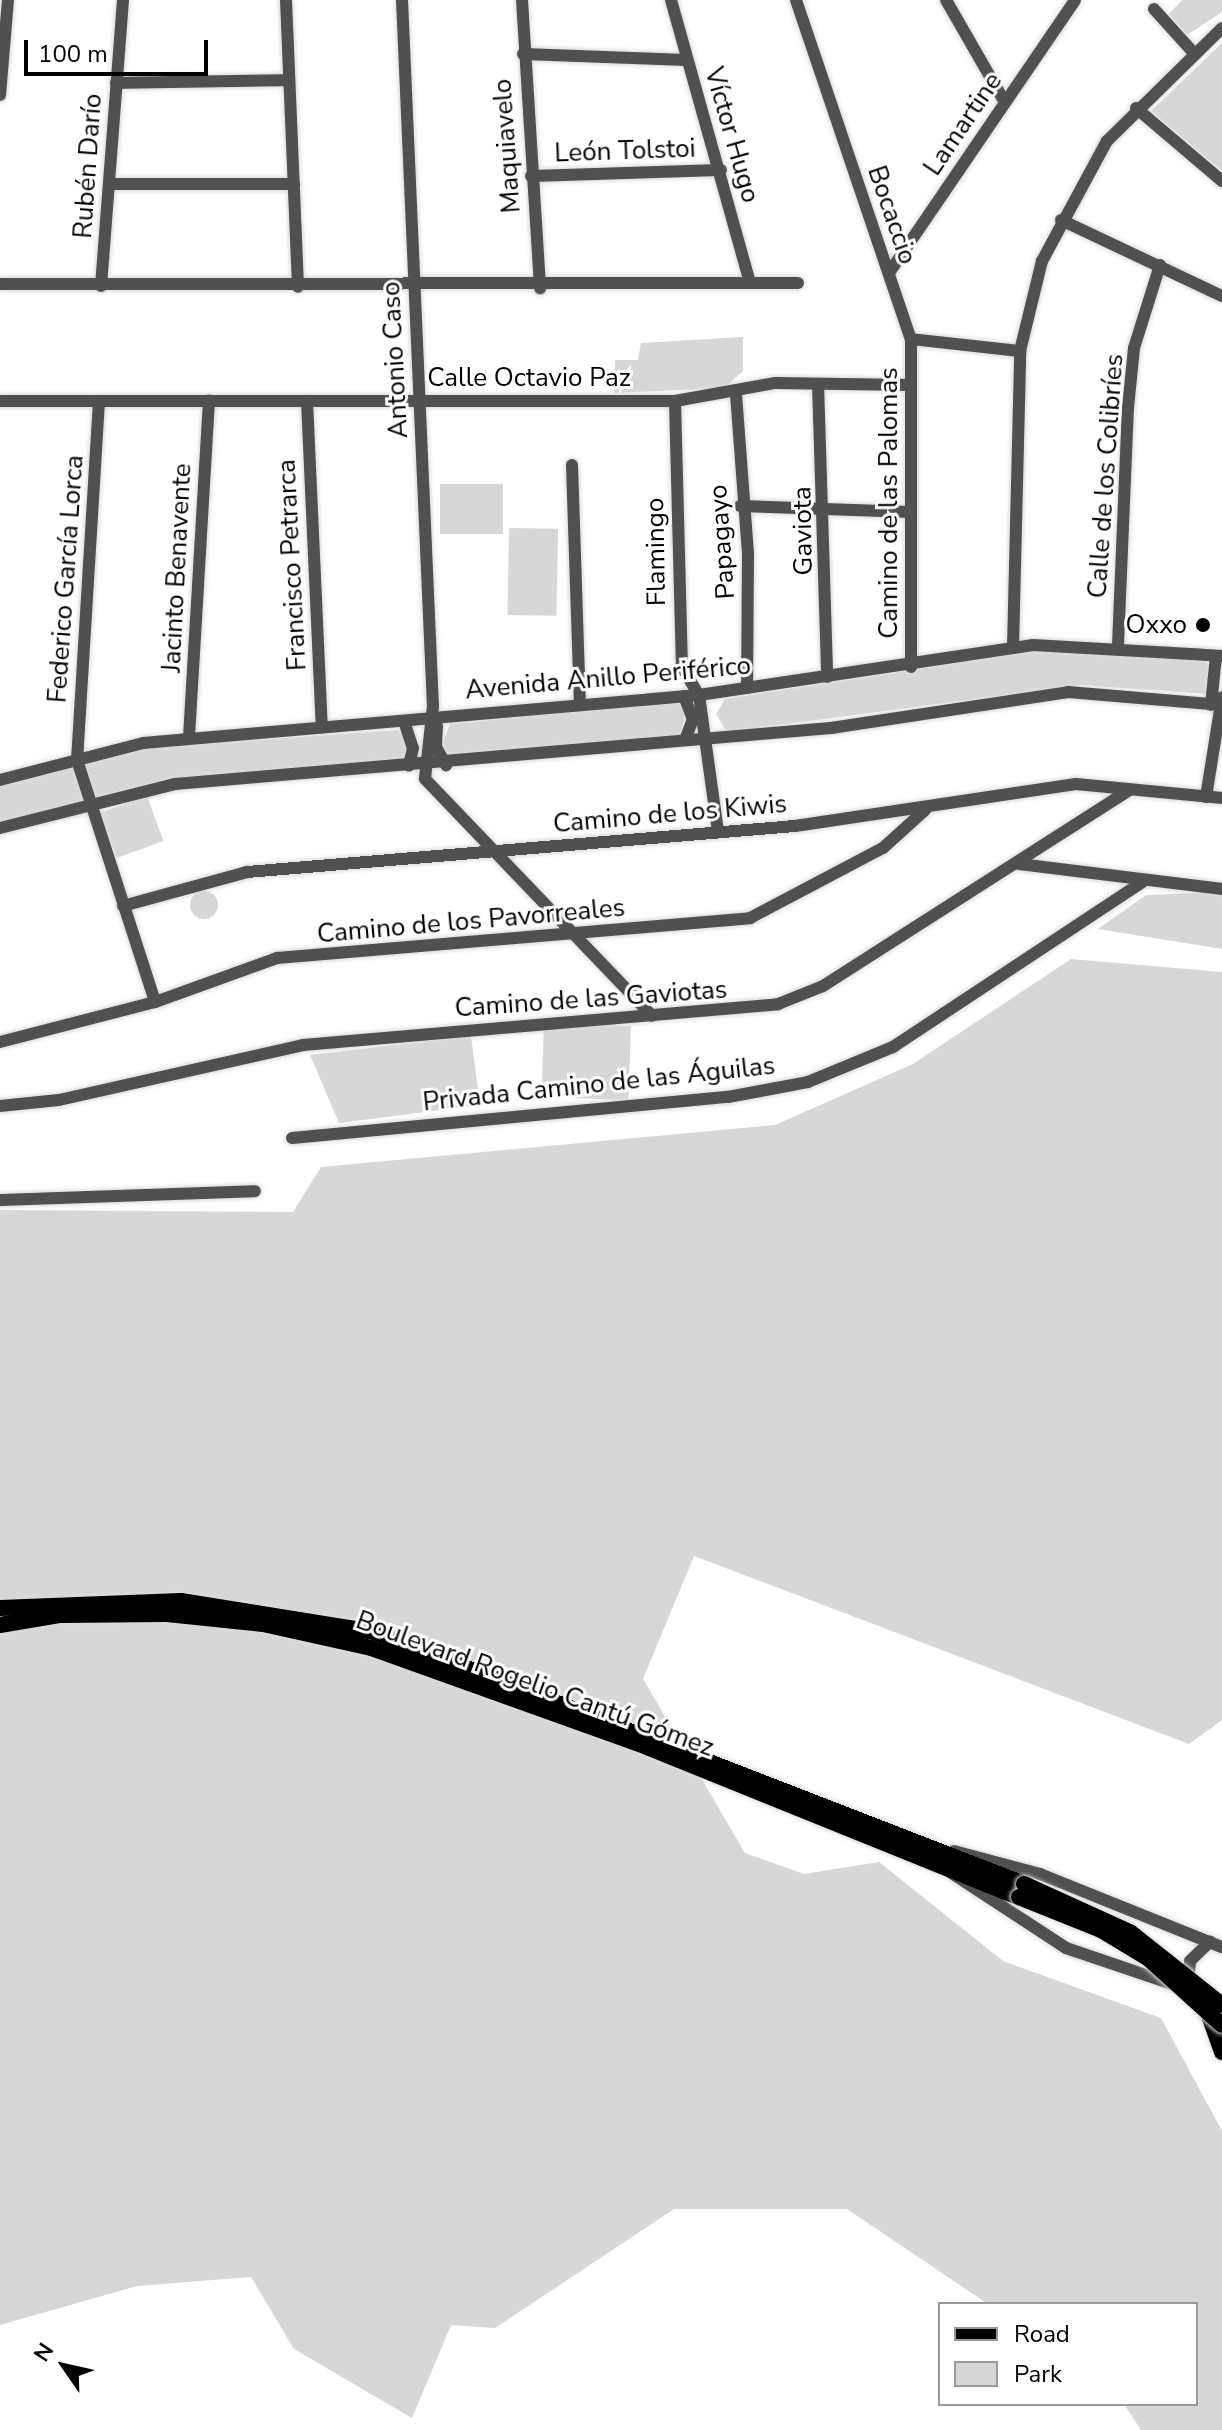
<!DOCTYPE html>
<meta charset="utf-8">
<style>
body{margin:0}
#map{position:relative;width:1222px;height:2430px;overflow:hidden;background:#fff;font-family:"Nunito Sans",sans-serif}
div>[style]{position:absolute}
.green>*{inset:0;background:#d7d7d7;transform-origin:0 0}
.round{border-radius:50%}
.roads{filter:drop-shadow(0 0 2px #dbdbdb) drop-shadow(0 0 2px #dbdbdb)}
.minor>*{height:12px;margin:-6px;padding:0 6px;transform-origin:6px;border-radius:6px;background:#505050}
.major>*{height:16px;margin:-8px;padding:0 8px;transform-origin:8px;border-radius:8px;background:#000}
.bridges{filter:drop-shadow(0 0 2px #dbdbdb) drop-shadow(0 0 2px #dbdbdb)}
.major-bridge>*{height:16px;margin:-8px;padding:0 8px;transform-origin:8px;border-radius:8px;background:#000}
.dots>*{width:22px;height:22px;translate:-50% -50%;box-sizing:border-box;border:4px solid #fff;border-radius:50%}
span{translate:-50% -50%;white-space:nowrap;text-align:center;line-height:1.15;-webkit-text-stroke:6px #fff;paint-order:stroke}
.street-label{font-size:26px;color:#000}
.poi-label{font-size:26px;color:#000}
.right{translate:-100% -50%;text-align:right}
.legend{position:absolute;left:938px;top:2302px;width:260px;height:104px;box-sizing:border-box;background:#fff;border:2px solid #999;margin:0;padding:10px 14px;list-style:none;font-size:24px;color:#000}
.legend li{display:flex;align-items:center;gap:16px;height:40px}
.legend b{width:40px;border:2px solid #999}
.north{position:absolute;left:24px;top:2326px;width:80px;height:80px;-webkit-text-stroke:6px #fff;paint-order:stroke;rotate:304deg;font-size:22px;font-weight:700;line-height:32px;text-align:center;color:#000}
.north::after{content:'';display:block;margin:auto;width:28px;height:36px;background:#000;clip-path:polygon(50% 0,100% 100%,50% 72%,0 100%)}
.scale{position:absolute;left:24px;top:40px;width:184px;height:36px;box-sizing:border-box;border:4px solid #000;border-top:0;padding-left:10px;font-size:24px;line-height:28px;white-space:nowrap;color:#000;-webkit-text-stroke:6px #fff;paint-order:stroke}
</style>
<div id="map">
<div class="green">
<div style="clip-path:polygon(1182px 0,1222px 0,1222px 12px,1187px 35px,1169px 14px)"></div>
<div style="clip-path:polygon(1222px 43px,1222px 171px,1151px 111px)"></div>
<div style="clip-path:polygon(743px 337px,743px 371px,724px 388px,614px 393px,615px 360px,638px 360px,641px 343px)"></div>
<div style="left:440px;top:484px;width:63px;height:50px"></div>
<div style="left:509px;top:528px;width:49px;height:87px;rotate:1deg"></div>
<div style="clip-path:polygon(1056px 648px,1203px 659px,1210px 667px,1207px 694px,1081px 685px,727px 732px,716px 714px,725px 699px)"></div>
<div style="clip-path:polygon(678px 701px,686px 713px,679px 736px,447px 756px,442px 744px,450px 724px)"></div>
<div style="clip-path:polygon(398px 730px,406px 740px,405px 762px,182px 778px,0 822px,0 787px,145px 748px)"></div>
<div style="left:147px;top:796px;width:48px;height:50px;rotate:70deg"></div>
<div class="round" style="left:190px;top:891px;width:28px;height:28px"></div>
<div style="clip-path:polygon(1222px 892px,1222px 949px,1098px 929px,1146px 895px)"></div>
<div style="clip-path:polygon(1071px 959px,1222px 972px,1222px 1720px,1189px 1744px,694px 1556px,643px 1679px,745px 1853px,804px 1874px,879px 1862px,1003px 1961px,1161px 2018px,1222px 2131px,1222px 2430px,1141px 2430px,1124px 2404px,1196px 2404px,1196px 2304px,988px 2304px,847px 2209px,674px 2209px,495px 2328px,451px 2325px,412px 2418px,294px 2349px,251px 2277px,137px 2286px,0 2325px,0 1210px,293px 1212px,321px 1167px,775px 1125px,913px 1064px)"></div>
<div style="left:631px;top:1026px;width:74px;height:87px;rotate:92deg"></div>
<div style="clip-path:polygon(471px 1036px,480px 1105px,339px 1123px,310px 1055px)"></div>
</div>
<div class="roads">
<div class="minor">
<div style="left:286px;top:0;width:287px;rotate:87.6deg"></div>
<div style="left:402px;top:0;width:707px;rotate:87.49deg"></div>
<div style="left:433px;top:706px;width:73px;rotate:96.3deg"></div>
<div style="left:425px;top:779px;width:328px;rotate:46.2deg"></div>
<div style="left:522px;top:0;width:289px;rotate:86.4deg"></div>
<div style="left:671px;top:0;width:293px;rotate:74.4deg"></div>
<div style="left:796px;top:0;width:358px;rotate:71.3deg"></div>
<div style="left:911px;top:339px;width:328px;rotate:90deg"></div>
<div style="left:946px;top:0;width:116px;rotate:60.1deg"></div>
<div style="left:1154px;top:9px;width:57px;rotate:47.9deg"></div>
<div style="left:523px;top:54px;width:164px;rotate:2.1deg"></div>
<div style="left:116px;top:83px;width:173px;rotate:-1deg"></div>
<div style="left:0;top:95px;width:95px;rotate:-85.2deg"></div>
<div style="left:1136px;top:108px;width:113px;rotate:40.3deg"></div>
<div style="left:531px;top:176px;width:190px;rotate:-1.8deg"></div>
<div style="left:109px;top:184px;width:185px"></div>
<div style="left:1061px;top:220px;width:178px;rotate:25.3deg"></div>
<div style="left:889px;top:273px;width:330px;rotate:-55.7deg"></div>
<div style="left:0;top:284px;width:798px;rotate:-0.07deg"></div>
<div style="left:101px;top:286px;width:287px;rotate:-85.6deg"></div>
<div style="left:911px;top:339px;width:110px;rotate:6.3deg"></div>
<div style="left:818px;top:384px;width:293px;rotate:88.2deg"></div>
<div style="left:736px;top:394px;width:159px;rotate:85.7deg"></div>
<div style="left:748px;top:553px;width:135px;rotate:90.4deg"></div>
<div style="left:0;top:401px;width:675px"></div>
<div style="left:675px;top:401px;width:102px;rotate:-10.2deg"></div>
<div style="left:775px;top:383px;width:136px;rotate:0.8deg"></div>
<div style="left:99px;top:401px;width:360px;rotate:93.5deg"></div>
<div style="left:77px;top:760px;width:254px;rotate:72.1deg"></div>
<div style="left:307px;top:401px;width:326px;rotate:87.4deg"></div>
<div style="left:675px;top:401px;width:266px;rotate:88.5deg"></div>
<div style="left:682px;top:667px;width:33px;rotate:59deg"></div>
<div style="left:699px;top:695px;width:138px;rotate:82.1deg"></div>
<div style="left:572px;top:465px;width:240px;rotate:88.1deg"></div>
<div style="left:740px;top:506px;width:171px;rotate:2deg"></div>
<div style="left:1118px;top:645px;width:237px;rotate:-87.6deg"></div>
<div style="left:1128px;top:408px;width:60px;rotate:-84.3deg"></div>
<div style="left:1134px;top:348px;width:87px;rotate:-72.6deg"></div>
<div style="left:1013px;top:648px;width:297px;rotate:-88.6deg"></div>
<div style="left:1020px;top:351px;width:93px;rotate:-76.3deg"></div>
<div style="left:1042px;top:261px;width:136px;rotate:-61.6deg"></div>
<div style="left:1107px;top:141px;width:161px;rotate:-44.5deg"></div>
<div style="left:684px;top:696px;width:25px;rotate:69deg"></div>
<div style="left:693px;top:719px;width:22px;rotate:111deg"></div>
<div style="left:1211px;top:705px;width:49px;rotate:-84.2deg"></div>
<div style="left:404px;top:721px;width:28px;rotate:72deg"></div>
<div style="left:413px;top:748px;width:18px;rotate:103deg"></div>
<div style="left:437px;top:726px;width:21px;rotate:93deg"></div>
<div style="left:436px;top:747px;width:21px;rotate:61deg"></div>
<div style="left:189px;top:737px;width:337px;rotate:-86.6deg"></div>
<div style="left:0;top:780px;width:148px;rotate:-14.5deg"></div>
<div style="left:143px;top:743px;width:558px;rotate:-4.93deg"></div>
<div style="left:699px;top:695px;width:338px;rotate:-8.5deg"></div>
<div style="left:1033px;top:645px;width:189px;rotate:3.3deg"></div>
<div style="left:1206px;top:797px;width:101px;rotate:-80.9deg"></div>
<div style="left:0;top:828px;width:180px;rotate:-14.1deg"></div>
<div style="left:175px;top:784px;width:658px;rotate:-4.88deg"></div>
<div style="left:831px;top:728px;width:240px;rotate:-8.6deg"></div>
<div style="left:1068px;top:692px;width:155px;rotate:4.8deg"></div>
<div style="left:1019px;top:864px;width:205px;rotate:7deg"></div>
<div style="left:123px;top:906px;width:129px;rotate:-15.3deg"></div>
<div style="left:247px;top:872px;width:550px;rotate:-4.8deg"></div>
<div style="left:795px;top:826px;width:284px;rotate:-8.5deg"></div>
<div style="left:1076px;top:784px;width:147px;rotate:5.5deg"></div>
<div style="left:0;top:1042px;width:160px;rotate:-14.5deg"></div>
<div style="left:155px;top:1002px;width:130px;rotate:-19.8deg"></div>
<div style="left:277px;top:958px;width:475px;rotate:-4.8deg"></div>
<div style="left:750px;top:918px;width:150px;rotate:-27.8deg"></div>
<div style="left:883px;top:848px;width:57px;rotate:-42.1deg"></div>
<div style="left:0;top:1106px;width:59px;rotate:-5.8deg"></div>
<div style="left:59px;top:1100px;width:250px;rotate:-12.7deg"></div>
<div style="left:303px;top:1045px;width:477px;rotate:-4.9deg"></div>
<div style="left:778px;top:1004px;width:48px;rotate:-21.8deg"></div>
<div style="left:823px;top:986px;width:364px;rotate:-32.6deg"></div>
<div style="left:292px;top:1138px;width:438px;rotate:-5.4deg"></div>
<div style="left:728px;top:1097px;width:81px;rotate:-10.6deg"></div>
<div style="left:808px;top:1082px;width:92px;rotate:-22.4deg"></div>
<div style="left:893px;top:1047px;width:299px;rotate:-33.5deg"></div>
<div style="left:0;top:1200px;width:255px;rotate:-2deg"></div>
<div style="left:954px;top:1851px;width:89px;rotate:15deg"></div>
<div style="left:1040px;top:1874px;width:196px;rotate:21.9deg"></div>
<div style="left:950px;top:1872px;width:139px;rotate:33.2deg"></div>
<div style="left:1066px;top:1948px;width:118px;rotate:18.7deg"></div>
<div style="left:1188px;top:1981px;width:20px;rotate:-84deg"></div>
<div style="left:1190px;top:1961px;width:28px;rotate:-44deg"></div>
</div>
<div class="major">
<div style="left:0;top:1608px;width:181px;rotate:-2.2deg"></div>
<div style="left:181px;top:1601px;width:195px;rotate:9.1deg"></div>
<div style="left:374px;top:1632px;width:697px;rotate:21.19deg"></div>
<div style="left:0;top:1625px;width:60px;rotate:-9.6deg"></div>
<div style="left:59px;top:1615px;width:108px;rotate:-0.5deg"></div>
<div style="left:167px;top:1614px;width:97px;rotate:5.9deg"></div>
<div style="left:263px;top:1624px;width:111px;rotate:12.5deg"></div>
<div style="left:371px;top:1648px;width:293px;rotate:19.7deg"></div>
<div style="left:647px;top:1747px;width:401px;rotate:22deg"></div>
<div style="left:1205px;top:2004px;width:51px;rotate:70.5deg"></div>
</div>
</div>
<div class="bridges">
<div class="major-bridge">
<div style="left:1024px;top:1884px;width:116px;rotate:24.4deg"></div>
<div style="left:1130px;top:1932px;width:117px;rotate:38.4deg"></div>
<div style="left:1019px;top:1897px;width:88px;rotate:21.9deg"></div>
<div style="left:1101px;top:1930px;width:56px;rotate:31.1deg"></div>
<div style="left:1149px;top:1959px;width:98px;rotate:42.1deg"></div>
</div>
</div>
<div class="dots">
<div style="left:1203px;top:625px;background:#000"></div>
</div>
<div class="street-label">
<span style="left:963px;top:124px;rotate:-56deg">Lamartine</span>
<span style="left:732px;top:135px;rotate:74deg">Víctor Hugo</span>
<span style="left:507px;top:146px;rotate:-94deg">Maquiavelo</span>
<span style="left:625px;top:151px;rotate:-2deg">León Tolstoi</span>
<span style="left:88px;top:166px;rotate:-86deg">Rubén Darío</span>
<span style="left:892px;top:215px;rotate:71deg">Bocaccio</span>
<span style="left:395px;top:360px;rotate:-93deg">Antonio Caso</span>
<span style="left:529px;top:378px">Calle Octavio Paz</span>
<span style="left:1106px;top:476px;rotate:-86deg">Calle de los Colibríes</span>
<span style="left:889px;top:503px;rotate:-90deg">Camino de las Palomas</span>
<span style="left:803px;top:531px;rotate:-91deg">Gaviota</span>
<span style="left:722px;top:542px;rotate:-94deg">Papagayo</span>
<span style="left:656px;top:552px;rotate:-91deg">Flamingo</span>
<span style="left:292px;top:565px;rotate:-93deg">Francisco Petrarca</span>
<span style="left:177px;top:568px;rotate:-87deg">Jacinto Benavente</span>
<span style="left:66px;top:579px;rotate:-86deg">Federico García Lorca</span>
<span style="left:608px;top:678px;rotate:-5deg">Avenida Anillo Periférico</span>
<span style="left:670px;top:814px;rotate:-5deg">Camino de los Kiwis</span>
<span style="left:471px;top:921px;rotate:-5deg">Camino de los Pavorreales</span>
<span style="left:591px;top:999px;rotate:-4deg">Camino de las Gaviotas</span>
<span style="left:599px;top:1084px;rotate:-6deg">Privada Camino de las Águilas</span>
<span style="left:535px;top:1684px;rotate:20deg">Boulevard Rogelio Cantú Gómez</span>
</div>
<div class="poi-label">
<span class="right" style="left:1187px;top:625px">Oxxo</span>
</div>
<ul class="legend">
<li><b style="height:10px;background:#000"></b>Road</li>
<li><b style="height:22px;background:#d7d7d7"></b>Park</li>
</ul>
<div class="north">N</div>
<div class="scale">100 m</div>
</div>
